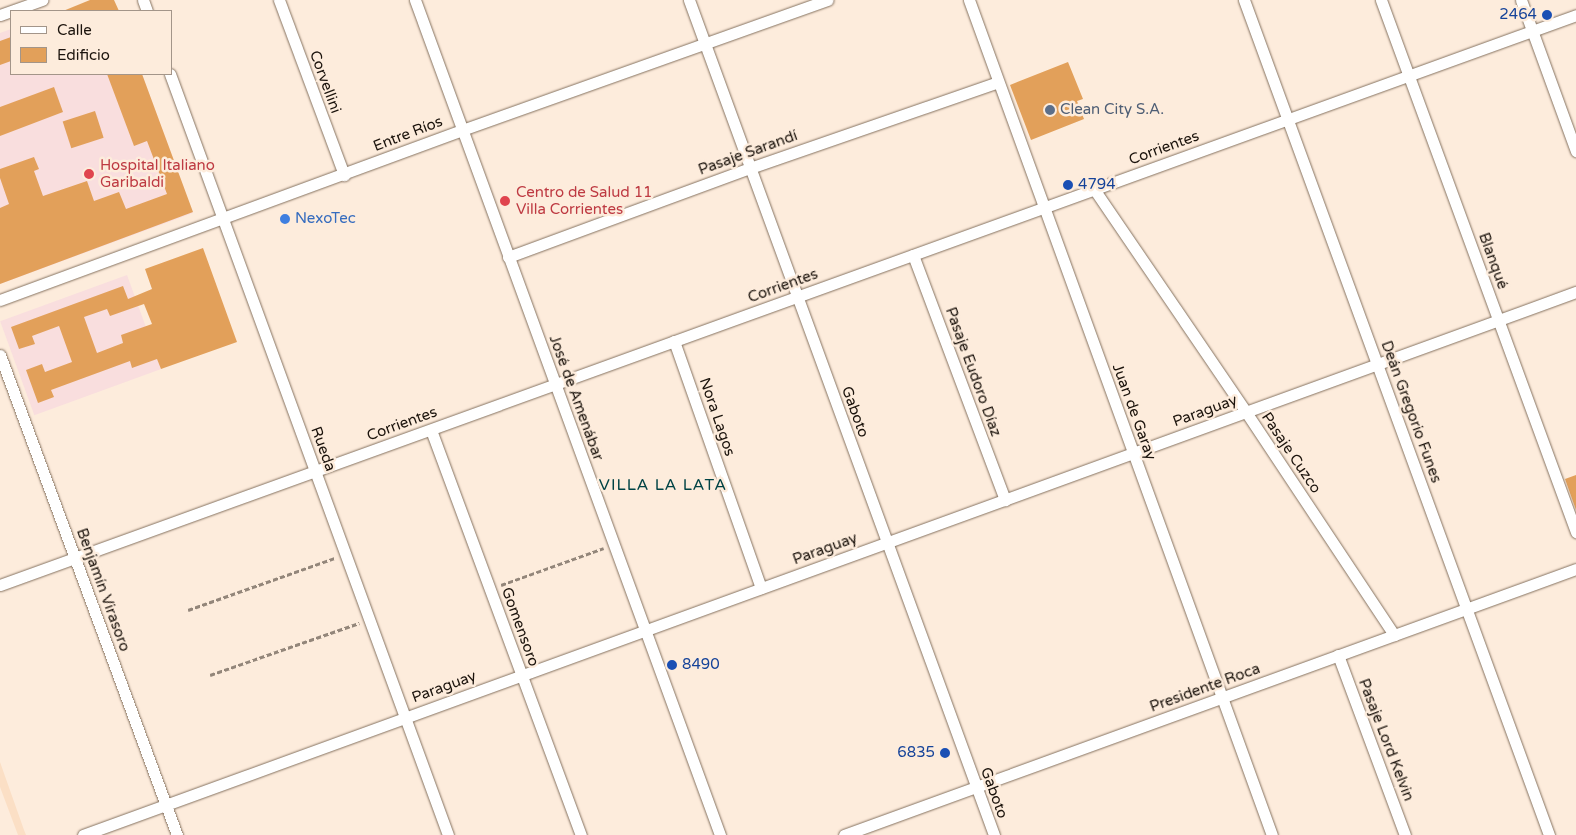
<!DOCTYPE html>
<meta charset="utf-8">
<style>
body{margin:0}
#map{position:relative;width:1576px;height:835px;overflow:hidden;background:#fdecdc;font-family:"Varela Round",sans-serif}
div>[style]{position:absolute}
.built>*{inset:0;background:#fbdfc5}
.medical>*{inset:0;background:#f9dede;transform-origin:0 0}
.building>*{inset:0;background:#e2a05a;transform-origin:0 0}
.path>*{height:2.5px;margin-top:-1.25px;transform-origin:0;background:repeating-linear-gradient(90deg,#93867a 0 5px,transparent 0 7.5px)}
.roads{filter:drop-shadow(0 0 1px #857260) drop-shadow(0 0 1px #857260)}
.minor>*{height:11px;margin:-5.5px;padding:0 5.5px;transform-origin:5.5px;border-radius:5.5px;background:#fff}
.dots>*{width:14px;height:14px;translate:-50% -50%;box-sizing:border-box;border:2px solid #fdecdc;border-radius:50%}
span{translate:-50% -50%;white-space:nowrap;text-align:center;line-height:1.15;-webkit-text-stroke:5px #fdecdc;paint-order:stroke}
.transit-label{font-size:15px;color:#164399}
.right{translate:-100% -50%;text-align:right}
.left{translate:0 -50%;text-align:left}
.street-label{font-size:15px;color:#1b130c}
.service-label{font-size:15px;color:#4e5e75}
.health-label{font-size:15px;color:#be3a42}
.shop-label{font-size:15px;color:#366cbe}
.neighbourhood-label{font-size:16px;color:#004345;letter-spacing:1px}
.legend{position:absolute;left:10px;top:10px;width:162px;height:65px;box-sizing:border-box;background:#fdecdc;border:1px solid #a39589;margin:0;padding:6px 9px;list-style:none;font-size:15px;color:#1b130c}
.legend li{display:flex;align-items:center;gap:10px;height:25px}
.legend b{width:25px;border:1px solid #a39589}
</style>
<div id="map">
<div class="built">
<div style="clip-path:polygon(0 762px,24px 830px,26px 835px,18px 835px,0 787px)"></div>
</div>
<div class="medical">
<div style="clip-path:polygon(11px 29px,11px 74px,142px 74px,193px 213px,0 284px,0 33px)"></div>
<div style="left:127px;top:275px;width:100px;height:135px;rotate:70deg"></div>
</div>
<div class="building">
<div style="clip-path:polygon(90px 0,114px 0,119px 11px,63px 11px)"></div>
<div style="clip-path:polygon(11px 37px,11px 61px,0 65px,0 41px)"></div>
<div style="clip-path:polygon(1068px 62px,1083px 99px,1077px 101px,1084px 119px,1031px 140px,1010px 85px)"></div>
<div style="clip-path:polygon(107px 74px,142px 74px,193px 212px,0 284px,0 208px,9px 204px,0 178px,0 169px,34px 157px,39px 169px,34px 171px,43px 196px,87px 181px,94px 201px,119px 192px,126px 209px,167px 194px,147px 141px,134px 146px)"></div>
<div style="clip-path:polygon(54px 87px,63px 112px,0 136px,0 107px)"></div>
<div style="left:95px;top:111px;width:28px;height:34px;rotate:72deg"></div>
<div style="clip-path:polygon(evenodd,203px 248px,237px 342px,161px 369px,157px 359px,132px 368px,130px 361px,51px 390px,54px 397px,38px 403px,26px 370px,42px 364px,45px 372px,72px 362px,59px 326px,32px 336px,35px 344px,19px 349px,11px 327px,123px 286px,128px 299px,152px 289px,145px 269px,203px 248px,144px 304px,152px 324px,121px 335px,123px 343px,97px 353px,84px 317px,107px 309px,110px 316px,144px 304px)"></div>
<div style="clip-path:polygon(1576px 475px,1576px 510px,1565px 479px)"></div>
</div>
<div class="path">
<div style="left:501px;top:585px;width:109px;rotate:-19.8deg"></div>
<div style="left:188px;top:610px;width:156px;rotate:-19.5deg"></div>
<div style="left:210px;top:675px;width:158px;rotate:-19.2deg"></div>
</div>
<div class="roads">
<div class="minor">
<div style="left:143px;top:0;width:12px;rotate:70deg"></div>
<div style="left:279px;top:0;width:187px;rotate:69.6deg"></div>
<div style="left:415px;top:0;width:889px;rotate:69.93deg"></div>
<div style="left:689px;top:0;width:889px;rotate:69.93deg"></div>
<div style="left:969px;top:0;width:888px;rotate:70.06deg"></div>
<div style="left:1244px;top:0;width:889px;rotate:69.93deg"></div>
<div style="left:1381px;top:0;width:567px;rotate:69.87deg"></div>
<div style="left:1521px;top:0;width:161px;rotate:70deg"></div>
<div style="left:0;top:15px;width:45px;rotate:-19.7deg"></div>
<div style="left:170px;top:74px;width:810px;rotate:69.93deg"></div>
<div style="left:1094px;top:189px;width:270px;rotate:55.7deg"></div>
<div style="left:1246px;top:412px;width:268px;rotate:56.4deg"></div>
<div style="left:913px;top:255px;width:262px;rotate:69.4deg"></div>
<div style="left:508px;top:257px;width:258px;rotate:-20.2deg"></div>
<div style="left:750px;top:168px;width:262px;rotate:-19.1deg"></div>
<div style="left:0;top:300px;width:492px;rotate:-20.2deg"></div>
<div style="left:462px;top:130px;width:388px;rotate:-19.6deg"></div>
<div style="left:674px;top:341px;width:262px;rotate:70.6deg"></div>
<div style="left:0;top:355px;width:512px;rotate:69.76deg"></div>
<div style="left:431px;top:430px;width:432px;rotate:69.7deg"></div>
<div style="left:0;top:585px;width:1676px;rotate:-19.88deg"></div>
<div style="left:1338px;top:655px;width:192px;rotate:69.6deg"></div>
<div style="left:83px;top:835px;width:1589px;rotate:-19.99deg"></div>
<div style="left:844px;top:835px;width:779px;rotate:-19.97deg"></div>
</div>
</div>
<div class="dots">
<div style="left:1547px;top:15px;background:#1a4fb4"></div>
<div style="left:1050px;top:110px;background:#5c6f8a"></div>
<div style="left:89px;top:174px;background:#e0444e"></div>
<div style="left:1068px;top:185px;background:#1a4fb4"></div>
<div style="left:505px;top:201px;background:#e0444e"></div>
<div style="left:285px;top:219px;background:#3f7fe0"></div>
<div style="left:672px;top:665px;background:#1a4fb4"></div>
<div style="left:945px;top:753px;background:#1a4fb4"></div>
</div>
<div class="transit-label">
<span class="right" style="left:1537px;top:15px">2464</span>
<span class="left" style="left:1078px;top:185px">4794</span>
<span class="left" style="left:682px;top:665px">8490</span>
<span class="right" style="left:935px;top:753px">6835</span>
</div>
<div class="street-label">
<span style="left:325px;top:82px;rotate:70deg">Corvellini</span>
<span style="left:408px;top:134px;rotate:-21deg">Entre Ríos</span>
<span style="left:1164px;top:148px;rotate:-20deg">Corrientes</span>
<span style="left:748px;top:153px;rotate:-20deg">Pasaje Sarandí</span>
<span style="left:1493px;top:261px;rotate:70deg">Blanqué</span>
<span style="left:783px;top:286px;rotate:-20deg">Corrientes</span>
<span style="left:973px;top:372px;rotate:70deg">Pasaje Eudoro Díaz</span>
<span style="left:576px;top:398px;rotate:70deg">José de Amenábar</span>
<span style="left:1205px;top:411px;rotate:-20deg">Paraguay</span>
<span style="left:855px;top:412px;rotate:70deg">Gaboto</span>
<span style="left:1134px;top:412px;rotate:70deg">Juan de Garay</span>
<span style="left:1411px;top:412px;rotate:70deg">Deán Gregorio Funes</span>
<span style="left:717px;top:417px;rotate:71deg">Nora Lagos</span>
<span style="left:402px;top:424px;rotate:-20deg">Corrientes</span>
<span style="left:323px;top:449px;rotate:70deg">Rueda</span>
<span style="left:1291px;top:453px;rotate:56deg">Pasaje Cuzco</span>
<span style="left:825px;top:549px;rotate:-20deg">Paraguay</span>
<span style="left:103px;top:590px;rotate:70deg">Benjamín Virasoro</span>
<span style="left:520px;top:627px;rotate:70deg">Gomensoro</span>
<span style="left:444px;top:687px;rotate:-20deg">Paraguay</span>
<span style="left:1205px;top:688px;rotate:-20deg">Presidente Roca</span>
<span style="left:1386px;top:740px;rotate:69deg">Pasaje Lord Kelvin</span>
<span style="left:994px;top:793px;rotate:70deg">Gaboto</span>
</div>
<div class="service-label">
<span class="left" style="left:1060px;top:110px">Clean City S.A.</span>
</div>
<div class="health-label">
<span class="left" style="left:100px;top:174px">Hospital Italiano<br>Garibaldi</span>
<span class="left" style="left:516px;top:201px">Centro de Salud 11<br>Villa Corrientes</span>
</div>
<div class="shop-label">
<span class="left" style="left:295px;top:219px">NexoTec</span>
</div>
<div class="neighbourhood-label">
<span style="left:663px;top:485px">VILLA LA LATA</span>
</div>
<ul class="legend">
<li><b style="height:6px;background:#fff"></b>Calle</li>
<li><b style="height:14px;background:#e2a05a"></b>Edificio</li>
</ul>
</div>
